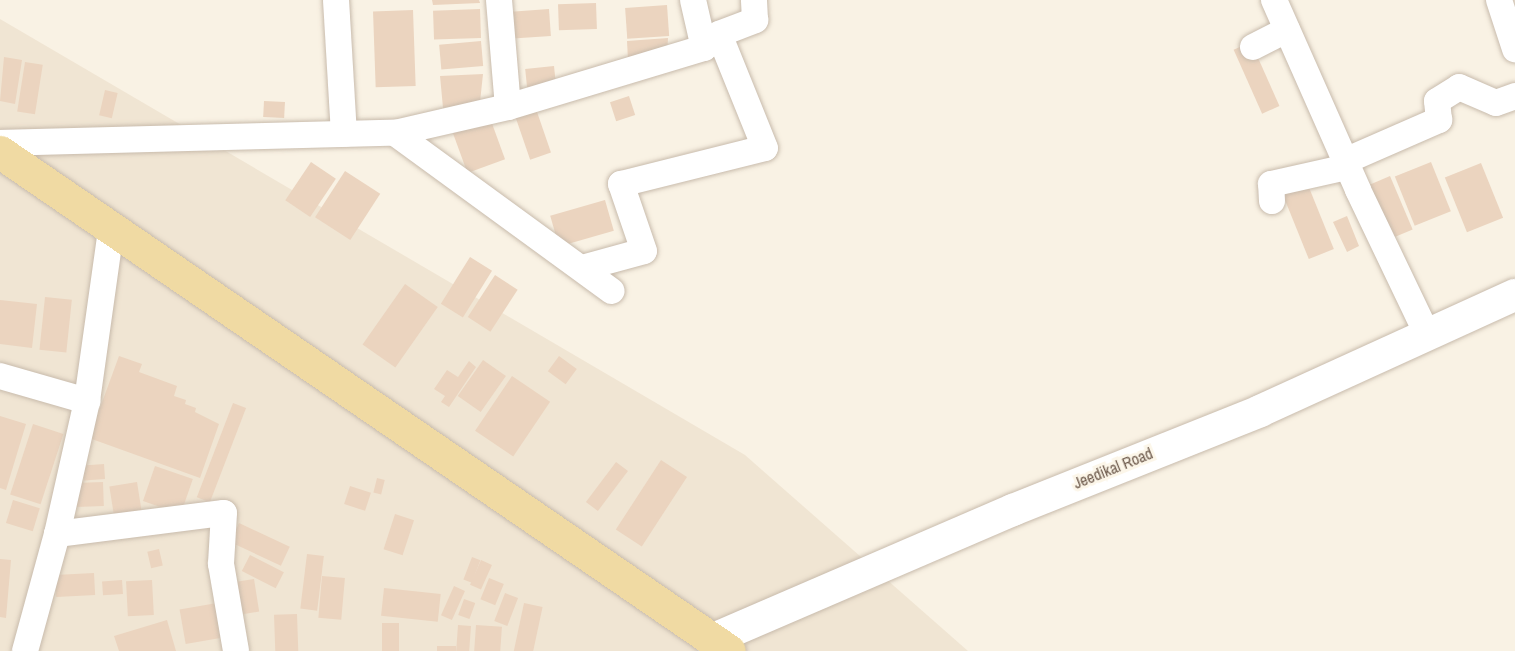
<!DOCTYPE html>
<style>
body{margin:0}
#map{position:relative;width:1515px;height:651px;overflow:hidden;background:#f9f2e4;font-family:"Archivo Narrow",sans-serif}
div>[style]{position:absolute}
.residential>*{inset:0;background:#f0e5d3}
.building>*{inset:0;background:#ebd4bf;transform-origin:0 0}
.roads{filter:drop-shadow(0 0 2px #c8bbac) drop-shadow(0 0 2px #c8bbac)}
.minor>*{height:26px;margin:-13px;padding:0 13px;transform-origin:13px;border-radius:13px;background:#fff}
.tertiary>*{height:32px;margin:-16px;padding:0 16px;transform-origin:16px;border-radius:16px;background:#fff}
.primary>*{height:33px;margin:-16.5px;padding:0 16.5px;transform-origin:16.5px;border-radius:16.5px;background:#f0daa3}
span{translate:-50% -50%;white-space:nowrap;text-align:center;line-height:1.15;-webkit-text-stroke:6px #fcf6e9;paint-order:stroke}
.street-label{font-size:16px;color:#6e5b4d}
</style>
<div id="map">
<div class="residential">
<div style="clip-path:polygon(0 19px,745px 455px,968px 651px,0 651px)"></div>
</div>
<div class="building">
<div style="clip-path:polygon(432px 0,479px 0,480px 3px,433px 5px)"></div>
<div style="left:596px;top:3px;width:26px;height:38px;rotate:88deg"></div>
<div style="left:667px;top:5px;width:31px;height:42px;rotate:86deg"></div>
<div style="left:480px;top:9px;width:29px;height:47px;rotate:88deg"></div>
<div style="left:549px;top:9px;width:27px;height:38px;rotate:86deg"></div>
<div style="left:413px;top:10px;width:76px;height:40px;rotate:88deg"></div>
<div style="clip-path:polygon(668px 38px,667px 55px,628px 60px,627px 41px)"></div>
<div style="left:481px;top:41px;width:25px;height:42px;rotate:85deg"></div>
<div style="left:1251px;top:42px;width:70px;height:19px;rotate:66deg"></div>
<div style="clip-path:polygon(4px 57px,22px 60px,15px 104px,0 101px)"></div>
<div style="left:25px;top:62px;width:18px;height:50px;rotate:9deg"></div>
<div style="left:554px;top:66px;width:19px;height:29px;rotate:84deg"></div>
<div style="clip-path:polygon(483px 74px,480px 102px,443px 108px,440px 76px)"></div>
<div style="left:105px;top:90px;width:13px;height:26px;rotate:13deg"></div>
<div style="left:629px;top:96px;width:20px;height:20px;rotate:72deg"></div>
<div style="left:264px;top:101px;width:21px;height:16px;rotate:3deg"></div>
<div style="left:536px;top:109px;width:46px;height:22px;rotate:71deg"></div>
<div style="left:490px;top:118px;width:44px;height:40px;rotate:70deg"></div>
<div style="left:311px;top:162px;width:30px;height:46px;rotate:34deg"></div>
<div style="left:1431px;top:162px;width:53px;height:39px;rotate:68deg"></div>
<div style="left:1481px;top:163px;width:59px;height:39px;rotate:68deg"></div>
<div style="left:345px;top:171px;width:42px;height:55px;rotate:33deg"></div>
<div style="left:1390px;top:176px;width:58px;height:26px;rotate:67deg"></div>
<div style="left:1308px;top:185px;width:69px;height:27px;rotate:68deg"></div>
<div style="left:605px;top:200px;width:32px;height:57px;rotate:74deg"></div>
<div style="clip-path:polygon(1347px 216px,1359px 246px,1347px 252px,1333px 222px)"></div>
<div style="left:470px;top:257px;width:26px;height:55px;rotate:32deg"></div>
<div style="left:495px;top:275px;width:27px;height:50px;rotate:33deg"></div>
<div style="left:405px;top:284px;width:40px;height:74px;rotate:35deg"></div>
<div style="left:45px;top:297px;width:27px;height:53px;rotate:6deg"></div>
<div style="clip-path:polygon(0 300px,37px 304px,32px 348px,0 344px)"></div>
<div style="clip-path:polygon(119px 356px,142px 364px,139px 372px,177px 386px,174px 396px,186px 400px,185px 404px,196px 408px,195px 412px,219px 424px,200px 478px,89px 438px)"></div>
<div style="left:559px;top:356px;width:22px;height:19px;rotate:36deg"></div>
<div style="left:483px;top:360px;width:28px;height:44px;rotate:35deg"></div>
<div style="clip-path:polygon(469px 361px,476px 367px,449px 407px,441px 402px,445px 396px,434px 389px,447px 370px,458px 377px)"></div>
<div style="left:512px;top:376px;width:46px;height:66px;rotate:34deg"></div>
<div style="left:233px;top:403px;width:14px;height:101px;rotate:21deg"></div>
<div style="clip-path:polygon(0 416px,26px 424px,6px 490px,0 488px)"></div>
<div style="left:33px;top:424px;width:32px;height:74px;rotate:18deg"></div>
<div style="left:661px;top:460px;width:31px;height:83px;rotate:33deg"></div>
<div style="left:616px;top:462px;width:15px;height:50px;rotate:37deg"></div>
<div style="left:104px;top:464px;width:15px;height:21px;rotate:86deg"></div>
<div style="left:155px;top:466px;width:40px;height:37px;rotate:19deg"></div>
<div style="left:377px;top:478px;width:8px;height:15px;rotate:14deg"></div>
<div style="left:103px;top:482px;width:24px;height:28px;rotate:88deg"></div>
<div style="left:137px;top:482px;width:39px;height:28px;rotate:81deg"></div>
<div style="left:350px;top:486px;width:22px;height:19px;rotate:18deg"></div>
<div style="left:13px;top:500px;width:28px;height:24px;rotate:17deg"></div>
<div style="left:395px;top:514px;width:20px;height:37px;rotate:18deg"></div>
<div style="left:239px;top:523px;width:56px;height:21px;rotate:25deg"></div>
<div style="left:159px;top:549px;width:17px;height:12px;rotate:77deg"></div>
<div style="left:307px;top:554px;width:17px;height:55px;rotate:7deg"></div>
<div style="left:250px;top:555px;width:38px;height:18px;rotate:27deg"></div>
<div style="left:472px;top:557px;width:9px;height:24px;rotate:21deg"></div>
<div style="clip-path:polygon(0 559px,11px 560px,6px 618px,0 617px)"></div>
<div style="left:481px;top:560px;width:12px;height:27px;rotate:24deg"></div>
<div style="left:94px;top:573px;width:22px;height:39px;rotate:87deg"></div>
<div style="left:322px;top:576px;width:23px;height:42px;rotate:5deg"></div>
<div style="left:489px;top:578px;width:16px;height:23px;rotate:22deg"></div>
<div style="left:254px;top:579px;width:33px;height:26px;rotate:81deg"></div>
<div style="left:122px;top:580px;width:14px;height:20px;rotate:86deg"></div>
<div style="left:152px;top:580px;width:35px;height:26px;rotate:87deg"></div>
<div style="left:454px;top:586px;width:12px;height:32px;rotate:24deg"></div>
<div style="left:384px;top:588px;width:57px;height:28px;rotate:6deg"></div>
<div style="left:505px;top:593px;width:14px;height:30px;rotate:21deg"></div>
<div style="left:464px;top:599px;width:12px;height:17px;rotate:20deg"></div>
<div style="left:217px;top:603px;width:35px;height:38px;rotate:80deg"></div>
<div style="left:524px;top:603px;width:19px;height:49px;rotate:12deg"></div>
<div style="left:297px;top:614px;width:37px;height:23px;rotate:88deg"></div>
<div style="clip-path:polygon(167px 620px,176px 651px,119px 651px,114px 636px)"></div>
<div style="left:382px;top:623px;width:17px;height:28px"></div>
<div style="left:458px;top:625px;width:13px;height:26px;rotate:4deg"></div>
<div style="left:476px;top:625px;width:26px;height:26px;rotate:4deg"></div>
<div style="left:437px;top:646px;width:19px;height:5px"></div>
</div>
<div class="roads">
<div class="minor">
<div style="left:336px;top:0;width:134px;rotate:86.6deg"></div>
<div style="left:499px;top:0;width:107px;rotate:85.2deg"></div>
<div style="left:1274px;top:0;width:208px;rotate:66.1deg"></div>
<div style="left:1358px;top:190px;width:160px;rotate:64.4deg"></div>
<div style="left:1499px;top:0;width:52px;rotate:71.9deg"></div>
<div style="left:1253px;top:47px;width:38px;rotate:-27deg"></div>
<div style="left:395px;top:133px;width:268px;rotate:36.1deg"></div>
<div style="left:0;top:143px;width:395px;rotate:-1.5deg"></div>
<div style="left:395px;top:133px;width:116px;rotate:-13deg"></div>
<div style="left:508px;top:107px;width:205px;rotate:-16.8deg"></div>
<div style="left:704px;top:48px;width:49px;rotate:-102.9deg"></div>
<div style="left:1345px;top:161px;width:103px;rotate:-23.6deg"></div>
<div style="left:1439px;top:120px;width:19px;rotate:-96deg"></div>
<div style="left:1437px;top:101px;width:26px;rotate:-32deg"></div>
<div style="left:1459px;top:87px;width:40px;rotate:23.4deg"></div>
<div style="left:1496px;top:103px;width:20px;rotate:-20deg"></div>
<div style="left:1272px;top:201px;width:17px;rotate:-93deg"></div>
<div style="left:1271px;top:184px;width:78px;rotate:-12.6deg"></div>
<div style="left:111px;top:230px;width:173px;rotate:98deg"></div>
<div style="left:87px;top:401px;width:136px;rotate:102.7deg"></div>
<div style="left:57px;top:534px;width:168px;rotate:-7.2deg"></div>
<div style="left:224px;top:513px;width:51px;rotate:93.4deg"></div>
<div style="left:221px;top:564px;width:88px;rotate:80.2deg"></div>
<div style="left:582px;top:268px;width:64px;rotate:-15.3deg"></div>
<div style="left:644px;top:251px;width:71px;rotate:-108.9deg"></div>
<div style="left:621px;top:184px;width:148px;rotate:-14deg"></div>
<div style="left:765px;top:148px;width:123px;rotate:-112deg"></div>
<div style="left:719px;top:34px;width:39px;rotate:-21deg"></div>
<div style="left:755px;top:20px;width:20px;rotate:-93deg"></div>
<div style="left:0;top:376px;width:91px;rotate:16deg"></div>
<div style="left:25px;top:651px;width:121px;rotate:-74.7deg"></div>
</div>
<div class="tertiary">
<div style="left:711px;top:640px;width:329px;rotate:-23.3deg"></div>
<div style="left:1013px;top:510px;width:266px;rotate:-21.8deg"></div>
<div style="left:1260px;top:411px;width:280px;rotate:-24.5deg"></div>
</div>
<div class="primary">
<div style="left:0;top:152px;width:883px;rotate:34.39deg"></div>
</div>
</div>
<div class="street-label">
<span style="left:1113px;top:468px;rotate:-22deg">Jeedikal Road</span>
</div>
</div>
